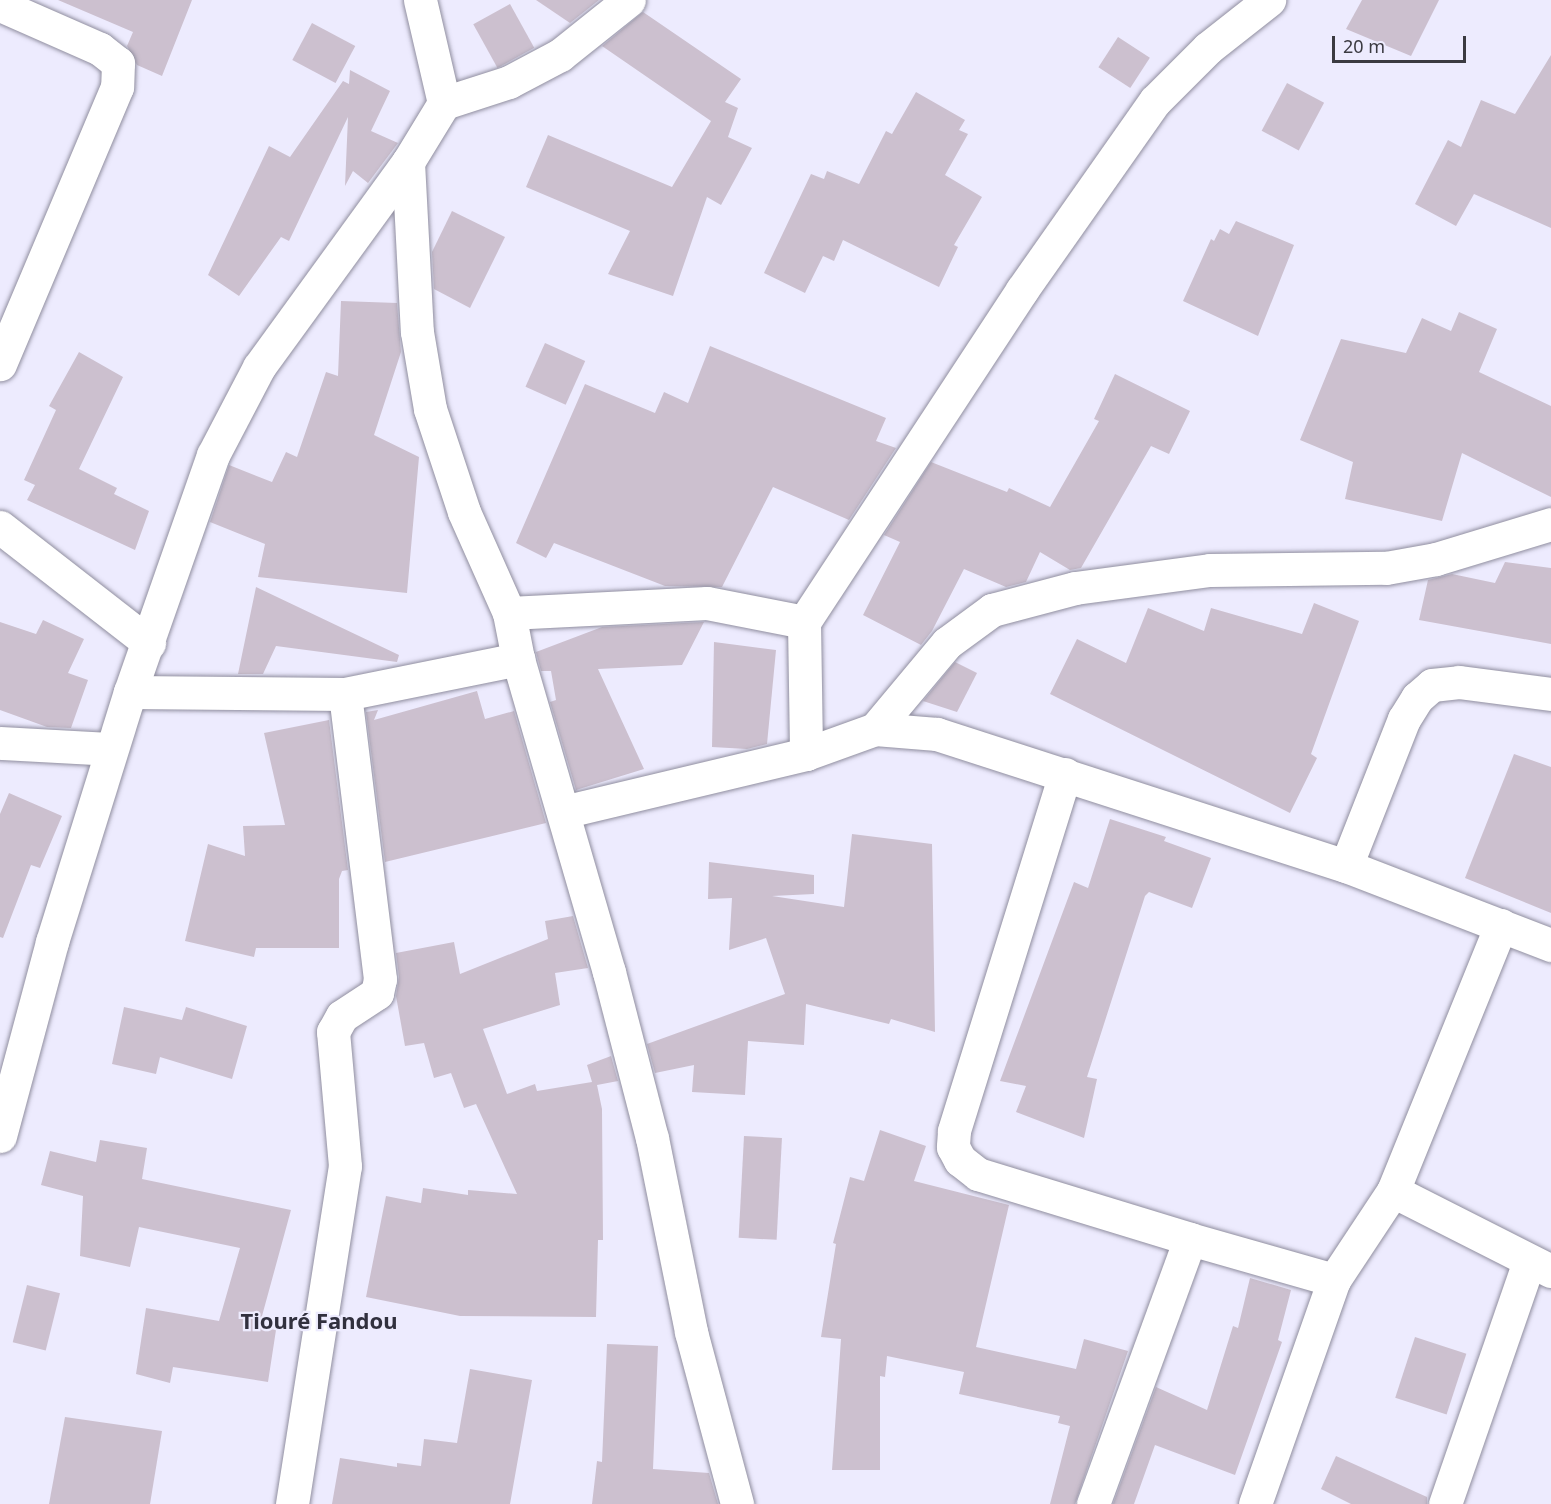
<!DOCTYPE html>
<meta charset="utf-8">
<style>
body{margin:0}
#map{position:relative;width:1551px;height:1504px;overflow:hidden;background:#edebfe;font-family:"Noto Sans",sans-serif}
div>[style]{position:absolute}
.building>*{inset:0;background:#ccc0cf;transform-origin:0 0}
.roads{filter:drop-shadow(0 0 2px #908e9f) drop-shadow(0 0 2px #908e9f)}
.minor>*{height:33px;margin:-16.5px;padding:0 16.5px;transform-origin:16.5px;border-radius:16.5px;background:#fff}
span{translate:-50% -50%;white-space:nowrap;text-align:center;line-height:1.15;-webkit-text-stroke:4.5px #edebfe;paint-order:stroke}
.quarter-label{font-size:22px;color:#31303e;font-weight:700}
.scale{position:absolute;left:1332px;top:36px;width:134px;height:27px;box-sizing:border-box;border:3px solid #3b3a41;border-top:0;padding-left:8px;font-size:18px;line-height:21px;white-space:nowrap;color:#3b3a41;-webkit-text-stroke:4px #edebfe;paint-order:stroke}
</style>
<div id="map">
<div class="building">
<div style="clip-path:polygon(58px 0,192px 0,162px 76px,137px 65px,127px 46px,133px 32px)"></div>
<div style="clip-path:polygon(536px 0,599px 0,570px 23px)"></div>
<div style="clip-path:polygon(1362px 0,1439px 0,1411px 56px,1346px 29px)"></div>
<div style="left:510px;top:4px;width:50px;height:42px;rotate:61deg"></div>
<div style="clip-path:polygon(643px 12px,741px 79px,725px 102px,738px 108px,728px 137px,752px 148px,721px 205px,707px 197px,673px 296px,608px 274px,630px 231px,526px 187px,548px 135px,672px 187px,711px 121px,602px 46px)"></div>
<div style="left:312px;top:23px;width:49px;height:42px;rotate:28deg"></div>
<div style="left:1118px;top:37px;width:38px;height:36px;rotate:33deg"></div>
<div style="clip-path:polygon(1551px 55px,1551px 228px,1474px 194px,1456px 226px,1415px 204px,1448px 140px,1461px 147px,1481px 100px,1515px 114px)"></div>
<div style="clip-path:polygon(350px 70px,390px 91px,371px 131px,398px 143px,368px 183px,353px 171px,345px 186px,348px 117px,289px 241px,281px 237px,239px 296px,208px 275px,269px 146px,290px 157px,343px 81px,349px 84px)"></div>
<div style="left:1287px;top:83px;width:42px;height:54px;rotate:28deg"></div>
<div style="clip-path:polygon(916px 92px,965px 120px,959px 130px,968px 134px,945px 175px,982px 197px,954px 245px,958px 247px,939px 287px,843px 240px,834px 261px,823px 256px,805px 293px,764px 273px,811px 174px,824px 179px,827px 171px,859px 184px,886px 131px,892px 134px)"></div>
<div style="clip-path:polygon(452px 211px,505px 237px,470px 308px,434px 289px,432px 252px)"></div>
<div style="clip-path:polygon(1236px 221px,1294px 245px,1258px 336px,1183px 301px,1211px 239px,1214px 241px,1220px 229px,1229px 234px)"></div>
<div style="clip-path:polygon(341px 301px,397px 303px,401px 352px,374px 435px,419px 457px,407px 593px,258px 577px,265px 544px,210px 522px,229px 465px,272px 482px,286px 452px,297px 457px,326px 372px,338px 376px)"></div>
<div style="clip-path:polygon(1459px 312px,1497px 329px,1479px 372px,1551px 406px,1551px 497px,1462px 453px,1442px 521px,1345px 499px,1353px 462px,1300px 440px,1341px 339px,1406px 353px,1422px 318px,1451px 331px)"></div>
<div style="left:545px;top:343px;width:44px;height:48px;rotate:24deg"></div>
<div style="clip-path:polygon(710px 346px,886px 418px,876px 441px,896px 448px,849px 520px,773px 487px,722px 587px,665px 586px,554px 543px,546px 558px,516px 543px,585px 384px,655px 413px,664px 392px,688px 403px)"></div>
<div style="clip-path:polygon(79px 352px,123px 377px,79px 469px,117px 488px,114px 494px,149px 511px,135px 550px,27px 500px,35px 485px,24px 480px,56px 410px,49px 406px)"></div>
<div style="clip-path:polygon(1115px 374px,1190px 411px,1169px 454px,1151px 446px,1081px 568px,1070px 570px,1040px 552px,1026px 582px,1006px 587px,964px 569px,932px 631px,921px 645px,863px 615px,900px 542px,884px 535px,931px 462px,1007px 492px,1009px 488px,1050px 507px,1099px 421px,1094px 419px)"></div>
<div style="clip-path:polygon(1505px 562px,1551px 568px,1551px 644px,1419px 620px,1428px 580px,1452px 574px,1495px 583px)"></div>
<div style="clip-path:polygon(256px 587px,399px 655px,397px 662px,276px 646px,263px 674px,238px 674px)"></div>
<div style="clip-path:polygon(1314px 603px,1359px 621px,1311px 754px,1317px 758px,1290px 813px,1050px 694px,1077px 639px,1126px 663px,1148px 608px,1204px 631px,1211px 608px,1302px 634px)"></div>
<div style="clip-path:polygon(43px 620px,84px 639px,68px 673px,88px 680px,71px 728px,47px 727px,0 710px,0 622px,36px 634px)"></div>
<div style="clip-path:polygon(704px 622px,682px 665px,598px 669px,644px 769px,576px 790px,550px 702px,556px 700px,551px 671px,541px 671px,536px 652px,602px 627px)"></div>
<div style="clip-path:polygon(714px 642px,776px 650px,767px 744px,747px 749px,712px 747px)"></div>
<div style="clip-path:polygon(955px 662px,977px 673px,957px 712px,923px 701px)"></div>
<div style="clip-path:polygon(477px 691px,485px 719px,514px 711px,546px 823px,385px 862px,366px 712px,378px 710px,374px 720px)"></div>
<div style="clip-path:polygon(329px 720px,348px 870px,342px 871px,339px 879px,339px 948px,256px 948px,254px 957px,185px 941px,208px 844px,245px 856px,243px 826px,285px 825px,264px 733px)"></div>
<div style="clip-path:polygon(1514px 754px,1551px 767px,1551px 913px,1465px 878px)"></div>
<div style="clip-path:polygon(9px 793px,62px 816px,40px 868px,31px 865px,3px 938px,0 937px,0 814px)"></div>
<div style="clip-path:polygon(1110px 819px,1166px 837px,1164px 841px,1211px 858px,1192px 908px,1149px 892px,1145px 896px,1087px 1077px,1097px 1079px,1084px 1138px,1016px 1112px,1026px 1086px,1000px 1081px,1074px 882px,1088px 888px)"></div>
<div style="clip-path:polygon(852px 834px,932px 844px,935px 1032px,891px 1019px,889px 1024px,806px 1004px,804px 1045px,748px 1041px,745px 1095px,692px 1092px,694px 1065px,655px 1073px,647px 1044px,785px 994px,766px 938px,729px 950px,732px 898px,708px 899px,709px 862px,814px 875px,814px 894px,772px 896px,844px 907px)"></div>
<div style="clip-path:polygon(573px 916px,588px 968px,555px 973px,560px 1005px,483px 1029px,507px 1094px,535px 1084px,537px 1091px,592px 1082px,587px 1065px,611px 1056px,618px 1081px,597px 1085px,602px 1109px,603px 1240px,598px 1240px,596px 1317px,460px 1316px,366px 1297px,386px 1196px,421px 1203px,423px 1188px,468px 1195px,468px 1190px,517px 1194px,476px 1104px,464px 1108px,451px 1073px,434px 1078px,424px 1043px,405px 1046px,396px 996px,399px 977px,396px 953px,454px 942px,460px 974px,548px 939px,545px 921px)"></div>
<div style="clip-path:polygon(124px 1007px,182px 1020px,186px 1007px,247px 1026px,232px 1079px,160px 1057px,156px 1074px,112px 1064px)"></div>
<div style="clip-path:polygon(880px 1130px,926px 1146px,914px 1181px,1009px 1205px,976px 1347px,1076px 1369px,1084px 1339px,1128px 1351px,1075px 1504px,1050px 1504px,1070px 1426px,1058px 1423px,1060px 1416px,959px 1394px,964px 1372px,887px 1356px,885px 1377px,880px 1376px,880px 1470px,832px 1470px,841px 1339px,821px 1337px,836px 1244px,833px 1243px,850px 1177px,864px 1181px)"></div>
<div style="left:744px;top:1136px;width:38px;height:102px;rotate:3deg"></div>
<div style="clip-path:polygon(100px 1140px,147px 1148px,142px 1179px,291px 1210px,259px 1327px,276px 1330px,268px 1382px,173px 1367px,170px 1383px,136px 1374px,146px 1308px,219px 1321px,240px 1248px,139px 1227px,130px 1267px,80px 1256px,83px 1196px,41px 1185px,50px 1151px,96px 1162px)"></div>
<div style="clip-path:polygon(1250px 1278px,1291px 1290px,1278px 1340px,1282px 1342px,1235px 1475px,1155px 1445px,1134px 1504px,1113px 1504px,1156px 1387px,1207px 1410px,1233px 1326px,1238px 1328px)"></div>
<div style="left:27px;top:1285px;width:34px;height:59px;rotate:14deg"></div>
<div style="left:1415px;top:1337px;width:54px;height:64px;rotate:18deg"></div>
<div style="clip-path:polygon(607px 1344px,658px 1346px,653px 1469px,709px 1473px,718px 1504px,592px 1504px,597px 1461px,602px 1462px)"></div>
<div style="clip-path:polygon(470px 1369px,532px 1380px,510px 1504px,332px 1504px,340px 1458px,397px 1467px,397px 1463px,421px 1466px,424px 1439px,457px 1443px)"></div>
<div style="clip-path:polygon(65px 1417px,162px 1431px,150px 1504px,49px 1504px)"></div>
<div style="clip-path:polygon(1336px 1456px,1427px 1497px,1427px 1504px,1351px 1504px,1321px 1489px)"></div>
</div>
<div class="roads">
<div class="minor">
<div style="left:420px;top:0;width:106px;rotate:76.9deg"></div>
<div style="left:0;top:5px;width:109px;rotate:23.7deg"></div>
<div style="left:100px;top:49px;width:23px;rotate:38deg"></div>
<div style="left:118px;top:63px;width:24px;rotate:92deg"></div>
<div style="left:117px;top:87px;width:301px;rotate:112.9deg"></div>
<div style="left:408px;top:162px;width:170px;rotate:87deg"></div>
<div style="left:417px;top:332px;width:78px;rotate:80.4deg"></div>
<div style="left:430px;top:409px;width:108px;rotate:71.7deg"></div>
<div style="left:464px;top:512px;width:111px;rotate:66deg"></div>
<div style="left:509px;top:613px;width:47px;rotate:78.9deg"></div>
<div style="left:518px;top:659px;width:326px;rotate:73.8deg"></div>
<div style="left:609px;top:972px;width:171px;rotate:75.5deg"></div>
<div style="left:652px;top:1138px;width:198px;rotate:78.6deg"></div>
<div style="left:691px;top:1332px;width:178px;rotate:75deg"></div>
<div style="left:0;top:527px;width:189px;rotate:37.9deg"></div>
<div style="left:509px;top:613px;width:198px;rotate:-2.9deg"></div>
<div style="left:707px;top:603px;width:99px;rotate:11.1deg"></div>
<div style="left:804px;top:622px;width:397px;rotate:-56.7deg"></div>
<div style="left:1022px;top:290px;width:231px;rotate:-54.9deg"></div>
<div style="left:1155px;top:101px;width:75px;rotate:-45deg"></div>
<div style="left:1208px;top:48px;width:78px;rotate:-38.2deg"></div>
<div style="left:804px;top:622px;width:132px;rotate:89.1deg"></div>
<div style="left:130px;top:692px;width:215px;rotate:0.5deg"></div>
<div style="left:345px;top:694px;width:177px;rotate:-11.4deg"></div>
<div style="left:875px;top:729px;width:112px;rotate:-50.1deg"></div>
<div style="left:947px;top:643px;width:56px;rotate:-36.3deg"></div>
<div style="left:992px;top:610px;width:86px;rotate:-14.8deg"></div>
<div style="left:1075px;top:588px;width:136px;rotate:-7.6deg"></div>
<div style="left:1210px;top:570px;width:176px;rotate:-0.7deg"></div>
<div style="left:1386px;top:568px;width:51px;rotate:-10.2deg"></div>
<div style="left:1436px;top:559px;width:120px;rotate:-16.9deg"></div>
<div style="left:0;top:743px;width:111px;rotate:3.1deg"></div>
<div style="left:1065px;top:774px;width:374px;rotate:107.3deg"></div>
<div style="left:954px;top:1131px;width:16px;rotate:94deg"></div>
<div style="left:953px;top:1147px;width:15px;rotate:62deg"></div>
<div style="left:960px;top:1160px;width:23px;rotate:38deg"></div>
<div style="left:978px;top:1174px;width:222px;rotate:17deg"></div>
<div style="left:563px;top:812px;width:250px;rotate:-13.4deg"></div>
<div style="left:806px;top:754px;width:73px;rotate:-19.9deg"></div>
<div style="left:875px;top:729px;width:62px;rotate:4.6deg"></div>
<div style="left:937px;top:734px;width:430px;rotate:17.9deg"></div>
<div style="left:1346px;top:866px;width:220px;rotate:21.1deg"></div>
<div style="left:1346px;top:866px;width:158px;rotate:-68.5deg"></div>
<div style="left:1404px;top:719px;width:25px;rotate:-58deg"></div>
<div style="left:1417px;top:698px;width:20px;rotate:-41deg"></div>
<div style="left:1432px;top:685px;width:27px;rotate:-6deg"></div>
<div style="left:1459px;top:682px;width:93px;rotate:7.4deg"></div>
<div style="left:1501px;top:925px;width:287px;rotate:112.1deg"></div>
<div style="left:1393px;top:1191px;width:177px;rotate:26.9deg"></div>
<div style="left:0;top:1136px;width:201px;rotate:-75deg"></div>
<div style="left:52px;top:942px;width:262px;rotate:-72.7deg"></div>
<div style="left:130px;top:692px;width:251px;rotate:-70.7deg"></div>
<div style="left:213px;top:455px;width:99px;rotate:-62.4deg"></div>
<div style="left:259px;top:367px;width:253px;rotate:-54deg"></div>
<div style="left:408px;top:162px;width:69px;rotate:-58.6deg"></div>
<div style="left:444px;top:103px;width:68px;rotate:-17.9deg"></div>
<div style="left:509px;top:82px;width:58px;rotate:-27.9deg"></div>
<div style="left:560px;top:55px;width:88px;rotate:-38.6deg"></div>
<div style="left:292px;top:1504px;width:342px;rotate:-81.1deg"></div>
<div style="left:345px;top:1166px;width:135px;rotate:-95.1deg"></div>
<div style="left:333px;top:1032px;width:18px;rotate:-61deg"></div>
<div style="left:342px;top:1016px;width:42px;rotate:-33.3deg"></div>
<div style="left:377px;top:993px;width:14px;rotate:-78deg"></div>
<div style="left:380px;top:979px;width:287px;rotate:-97deg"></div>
<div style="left:1093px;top:1504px;width:282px;rotate:-69.9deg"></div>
<div style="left:1190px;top:1239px;width:150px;rotate:15.9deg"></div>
<div style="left:1255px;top:1504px;width:238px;rotate:-70.6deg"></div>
<div style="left:1334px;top:1280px;width:107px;rotate:-56.5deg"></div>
<div style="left:1445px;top:1504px;width:256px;rotate:-70.9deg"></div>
</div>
</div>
<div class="quarter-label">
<span style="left:319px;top:1321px">Tiouré Fandou</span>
</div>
<div class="scale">20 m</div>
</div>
